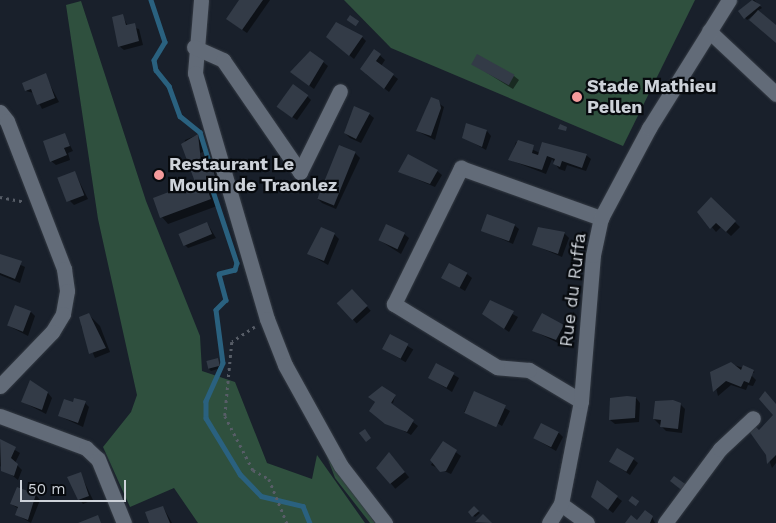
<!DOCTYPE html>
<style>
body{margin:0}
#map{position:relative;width:776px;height:523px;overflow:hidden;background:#19202b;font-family:"Work Sans",sans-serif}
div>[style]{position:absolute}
.green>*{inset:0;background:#2f503e}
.shadow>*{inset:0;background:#0007;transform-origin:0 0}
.stream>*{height:4.5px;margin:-2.25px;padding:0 2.25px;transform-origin:2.25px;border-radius:2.25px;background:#2a617f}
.building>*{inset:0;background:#333b47;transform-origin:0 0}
.path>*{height:2.5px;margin-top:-1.25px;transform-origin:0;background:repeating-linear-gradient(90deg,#575d67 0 2.5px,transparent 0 6.5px)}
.roads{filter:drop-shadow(0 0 1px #343a43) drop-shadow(0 0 1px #343a43)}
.minor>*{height:15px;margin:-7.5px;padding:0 7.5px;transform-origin:7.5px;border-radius:7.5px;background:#626b78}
.dots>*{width:14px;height:14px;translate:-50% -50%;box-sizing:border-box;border:2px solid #070a0e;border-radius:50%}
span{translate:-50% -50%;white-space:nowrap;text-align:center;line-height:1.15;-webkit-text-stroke:4.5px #070a0e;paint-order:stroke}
.poi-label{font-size:18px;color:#cdd2d9;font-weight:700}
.left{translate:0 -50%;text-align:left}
.street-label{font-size:18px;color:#cdd2d9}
.scale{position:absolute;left:20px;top:480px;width:106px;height:22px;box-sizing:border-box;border:2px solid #cdd2d9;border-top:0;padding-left:6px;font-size:15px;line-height:18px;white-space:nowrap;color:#cdd2d9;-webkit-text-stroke:4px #070a0e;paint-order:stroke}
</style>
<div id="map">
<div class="green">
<div style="clip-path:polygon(344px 0,695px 0,623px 146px,391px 48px)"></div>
<div style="clip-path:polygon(81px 1px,146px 201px,200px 336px,202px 371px,235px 382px,267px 463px,312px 479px,317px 455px,365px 523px,198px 523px,174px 488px,130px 507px,103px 447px,131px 412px,137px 395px,98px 219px,66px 5px)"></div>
<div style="clip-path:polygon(325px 451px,361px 503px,375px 523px,370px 523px,335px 478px)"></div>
</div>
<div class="shadow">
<div style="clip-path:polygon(240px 0,270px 0,247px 33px,227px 19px)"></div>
<div style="clip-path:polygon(754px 0,762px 8px,757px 11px,776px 27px,776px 42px,756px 13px,747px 20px,740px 11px)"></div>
<div style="clip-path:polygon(122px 16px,128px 26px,139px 29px,143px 45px,124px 50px,119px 46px)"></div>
<div style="clip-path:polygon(362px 37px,366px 41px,354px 59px,332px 41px)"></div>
<div style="clip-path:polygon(375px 51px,385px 60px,381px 66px,398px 79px,389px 92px,366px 74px)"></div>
<div style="clip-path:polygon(323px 62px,328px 66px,314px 89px,291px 72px)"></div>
<div style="clip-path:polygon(473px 64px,514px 76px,519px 80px,513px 89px)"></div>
<div style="clip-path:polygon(45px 75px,59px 102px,42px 109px,34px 93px,26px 91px)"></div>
<div style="clip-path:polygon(307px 96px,311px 100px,297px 120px,283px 111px)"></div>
<div style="clip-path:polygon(431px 98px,444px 107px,435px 140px,417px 131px)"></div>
<div style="clip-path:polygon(369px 114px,374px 118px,361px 143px,350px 138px,345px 133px)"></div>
<div style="clip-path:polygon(487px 131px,491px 136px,486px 150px,463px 137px)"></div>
<div style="clip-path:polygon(64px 134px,73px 151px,68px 153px,70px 160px,56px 165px,51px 161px)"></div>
<div style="clip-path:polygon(197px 135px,206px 151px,200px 153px,205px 167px,216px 170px,219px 181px,207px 184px,217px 206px,168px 224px,162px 217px,197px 183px,184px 149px,185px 140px)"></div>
<div style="clip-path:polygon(516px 142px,540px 153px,586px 155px,591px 159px,586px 171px,567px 165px,565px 171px,559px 169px,552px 159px,546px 174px,510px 160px)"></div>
<div style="clip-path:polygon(355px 153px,360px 158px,336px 209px,322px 203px,317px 198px)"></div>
<div style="clip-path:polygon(437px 171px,442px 175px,435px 187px,400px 172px)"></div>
<div style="clip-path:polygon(75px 173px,88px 199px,74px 205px,69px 200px)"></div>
<div style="clip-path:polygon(711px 199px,740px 227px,731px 236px,721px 227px,716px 232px,699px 212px)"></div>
<div style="clip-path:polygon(207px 223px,216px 238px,188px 248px,184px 244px)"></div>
<div style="clip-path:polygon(514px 225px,519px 229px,513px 244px,482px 230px)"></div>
<div style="clip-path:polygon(564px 233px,569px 238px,562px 257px,534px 245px)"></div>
<div style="clip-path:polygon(334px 234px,339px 239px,328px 265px,309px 254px)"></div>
<div style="clip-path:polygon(404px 234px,409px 238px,401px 254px,379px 240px)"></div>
<div style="clip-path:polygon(0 255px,25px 267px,20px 283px,0 275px)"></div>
<div style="clip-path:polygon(467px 274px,472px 278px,465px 291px,443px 278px)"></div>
<div style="left:352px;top:290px;width:28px;height:19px;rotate:48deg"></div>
<div style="clip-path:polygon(490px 302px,518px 317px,509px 332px,489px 318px)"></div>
<div style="clip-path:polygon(31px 312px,35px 316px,28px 336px,9px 326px)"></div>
<div style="clip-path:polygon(89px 315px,100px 326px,110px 352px,95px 358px,81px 326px)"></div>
<div style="clip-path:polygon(563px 326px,568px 330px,560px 344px,534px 331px)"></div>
<div style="left:391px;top:336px;width:26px;height:15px;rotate:31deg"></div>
<div style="clip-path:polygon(218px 359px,221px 368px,211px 371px,209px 369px)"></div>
<div style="clip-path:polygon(436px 364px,459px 378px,452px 392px,430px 378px)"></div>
<div style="clip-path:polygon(731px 364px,755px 372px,750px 374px,756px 380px,753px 386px,748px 385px,746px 390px,731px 385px,718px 396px,712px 372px)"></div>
<div style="clip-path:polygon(475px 392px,510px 411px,502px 426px,480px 413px,464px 412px)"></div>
<div style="clip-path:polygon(48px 393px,52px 398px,46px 414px,23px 402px)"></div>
<div style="clip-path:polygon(395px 396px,393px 403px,384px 400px,418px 426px,411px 435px,375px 415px,376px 403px,370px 397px)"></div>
<div style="clip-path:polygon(636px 398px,640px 403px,639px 422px,615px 424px,610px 420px)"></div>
<div style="clip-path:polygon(85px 403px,89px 407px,83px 427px,59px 416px,73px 404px)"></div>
<div style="clip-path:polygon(680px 404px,685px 409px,682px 433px,666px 431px,654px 419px)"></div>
<div style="clip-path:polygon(776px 405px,776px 463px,772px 468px,759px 432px,775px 415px)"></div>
<div style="clip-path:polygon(559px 433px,563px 437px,556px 451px,534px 438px)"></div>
<div style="clip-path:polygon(0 441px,20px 453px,15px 463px,22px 470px,18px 480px,0 466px)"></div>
<div style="clip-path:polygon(443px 443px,461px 456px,451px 474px,431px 465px)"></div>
<div style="left:393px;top:458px;width:25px;height:18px;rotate:50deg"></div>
<div style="clip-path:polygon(633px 459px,638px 463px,630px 475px,610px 461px)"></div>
<div style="clip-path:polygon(80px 473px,93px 500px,83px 504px,79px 499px)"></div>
<div style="clip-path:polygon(597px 482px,622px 501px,613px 513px,592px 497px)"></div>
<div style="clip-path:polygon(36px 495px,40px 500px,31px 523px,17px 515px,19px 509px,11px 504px)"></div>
<div style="clip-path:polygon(163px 507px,172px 523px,149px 523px)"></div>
<div style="clip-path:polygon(474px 508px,480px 513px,475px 517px,470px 512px)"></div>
<div style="clip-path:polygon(652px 517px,655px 523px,627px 523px,637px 522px)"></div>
</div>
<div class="stream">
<div style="left:151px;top:0;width:44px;rotate:71.6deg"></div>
<div style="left:165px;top:42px;width:21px;rotate:121deg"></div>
<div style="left:154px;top:60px;width:10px;rotate:79deg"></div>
<div style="left:156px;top:70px;width:21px;rotate:51deg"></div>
<div style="left:169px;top:86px;width:32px;rotate:70deg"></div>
<div style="left:180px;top:116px;width:26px;rotate:39deg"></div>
<div style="left:200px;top:132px;width:34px;rotate:73deg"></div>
<div style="left:210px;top:164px;width:18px;rotate:90deg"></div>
<div style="left:210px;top:182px;width:85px;rotate:71.6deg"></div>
<div style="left:237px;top:263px;width:7px;rotate:106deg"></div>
<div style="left:235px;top:270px;width:16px;rotate:166deg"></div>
<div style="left:219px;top:274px;width:27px;rotate:75deg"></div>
<div style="left:226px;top:300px;width:14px;rotate:135deg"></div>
<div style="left:216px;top:310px;width:53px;rotate:82.5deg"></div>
<div style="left:223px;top:363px;width:42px;rotate:114.1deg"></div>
<div style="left:206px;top:401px;width:17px;rotate:90deg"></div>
<div style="left:206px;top:418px;width:66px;rotate:58.7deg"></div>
<div style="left:240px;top:474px;width:30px;rotate:46deg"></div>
<div style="left:261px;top:496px;width:43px;rotate:13.4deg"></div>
<div style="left:303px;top:506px;width:18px;rotate:68deg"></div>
</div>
<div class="building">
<div style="clip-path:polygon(239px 0,263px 0,242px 30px,226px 19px)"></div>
<div style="clip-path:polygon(752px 0,761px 5px,744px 19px,738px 11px)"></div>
<div style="clip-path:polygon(758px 10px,776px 25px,776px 43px,749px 20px)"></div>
<div style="clip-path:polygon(123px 14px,126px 25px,135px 23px,139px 41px,118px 47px,112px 17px)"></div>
<div style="left:350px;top:15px;width:11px;height:6px;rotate:34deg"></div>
<div style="clip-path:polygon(336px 22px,363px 36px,349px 56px,326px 37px)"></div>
<div style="clip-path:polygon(374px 49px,381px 54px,376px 61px,394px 74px,384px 89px,360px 69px)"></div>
<div style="clip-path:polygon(310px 51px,324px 61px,309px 86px,290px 72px)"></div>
<div style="left:477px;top:54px;width:43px;height:12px;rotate:29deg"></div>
<div style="clip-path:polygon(46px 73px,55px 98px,37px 105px,31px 89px,25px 91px,22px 83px)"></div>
<div style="left:293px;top:84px;width:19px;height:28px;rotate:36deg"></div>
<div style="clip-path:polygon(431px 97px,439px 100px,441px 108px,431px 136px,416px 131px)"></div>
<div style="clip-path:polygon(354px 106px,370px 113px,356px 139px,344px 133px)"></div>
<div style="clip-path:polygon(466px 123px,487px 130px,482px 147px,462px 138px)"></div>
<div style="clip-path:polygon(560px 124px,567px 127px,566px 131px,558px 129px)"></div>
<div style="clip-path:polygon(65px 133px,70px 146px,64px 148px,67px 155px,50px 162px,43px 141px)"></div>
<div style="clip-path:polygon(198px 134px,201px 161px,207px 166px,212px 164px,215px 177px,204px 181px,211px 199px,160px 218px,153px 198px,195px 182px,181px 144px)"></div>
<div style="clip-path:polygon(518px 140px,534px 145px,532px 153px,538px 155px,542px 142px,587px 154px,582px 168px,562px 161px,560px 167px,553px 164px,555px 159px,547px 156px,542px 170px,508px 160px)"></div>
<div style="left:339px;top:145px;width:18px;height:58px;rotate:22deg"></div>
<div style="clip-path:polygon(408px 154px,438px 170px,430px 184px,398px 172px)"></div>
<div style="left:75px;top:171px;width:26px;height:19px;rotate:69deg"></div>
<div style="clip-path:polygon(711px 197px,736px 221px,726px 232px,716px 223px,710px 229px,697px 212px)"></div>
<div style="left:487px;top:214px;width:30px;height:18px;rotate:20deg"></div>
<div style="left:207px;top:222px;width:13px;height:31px;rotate:67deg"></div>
<div style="left:386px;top:224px;width:21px;height:18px;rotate:25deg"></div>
<div style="clip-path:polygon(321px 227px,335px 233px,324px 261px,307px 254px)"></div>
<div style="clip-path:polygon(538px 227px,565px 232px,558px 254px,532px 245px)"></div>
<div style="clip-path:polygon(0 254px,22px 261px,15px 279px,0 273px)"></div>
<div style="left:449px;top:263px;width:21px;height:17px;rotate:28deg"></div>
<div style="left:352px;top:289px;width:23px;height:21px;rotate:47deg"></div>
<div style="clip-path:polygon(490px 300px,514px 311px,504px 329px,482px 314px)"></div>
<div style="left:15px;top:305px;width:17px;height:22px;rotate:21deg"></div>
<div style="clip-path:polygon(89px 313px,106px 348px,89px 354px,79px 317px)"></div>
<div style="clip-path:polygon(542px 313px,564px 325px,556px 340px,532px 331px)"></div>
<div style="left:390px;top:334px;width:21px;height:17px;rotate:28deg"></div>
<div style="left:218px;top:358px;width:8px;height:12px;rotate:76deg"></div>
<div style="clip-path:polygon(731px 362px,741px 370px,743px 365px,754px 370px,749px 383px,744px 381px,741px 387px,726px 381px,713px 392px,710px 372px)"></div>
<div style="left:436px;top:363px;width:21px;height:17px;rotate:28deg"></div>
<div style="clip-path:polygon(30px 380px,48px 392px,42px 410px,21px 402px)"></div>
<div style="clip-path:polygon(382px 386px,396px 395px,391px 403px,414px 420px,407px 432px,385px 424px,369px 411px,375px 402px,368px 397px)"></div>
<div style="left:474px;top:391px;width:35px;height:24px;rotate:24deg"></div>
<div style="clip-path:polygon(765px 391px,776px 404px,776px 455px,767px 464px,766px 455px,749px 431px,754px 425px,759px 430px,773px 415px,759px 399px)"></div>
<div style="clip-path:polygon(627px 396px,636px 397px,635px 418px,609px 420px,610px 398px)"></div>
<div style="clip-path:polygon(74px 398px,86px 401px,78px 423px,58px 416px,64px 399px,73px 402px)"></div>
<div style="clip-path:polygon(673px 400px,681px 403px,678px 429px,660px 427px,661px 420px,653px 419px,655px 401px)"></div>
<div style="left:541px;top:423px;width:20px;height:17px;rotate:27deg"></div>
<div style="clip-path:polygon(365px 429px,371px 438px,366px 442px,359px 433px)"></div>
<div style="clip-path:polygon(0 439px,16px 447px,11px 458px,18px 464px,14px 476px,1px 471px)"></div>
<div style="clip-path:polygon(443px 441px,457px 450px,446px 471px,440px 472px,430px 460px)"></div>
<div style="left:617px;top:448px;width:20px;height:16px;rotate:30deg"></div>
<div style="clip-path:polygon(389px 452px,405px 472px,390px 484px,376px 468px)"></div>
<div style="clip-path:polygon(81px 472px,89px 496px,78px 500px,67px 477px)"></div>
<div style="clip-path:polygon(674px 476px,688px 486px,684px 492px,670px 481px)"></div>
<div style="clip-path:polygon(597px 480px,618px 496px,608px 510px,591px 497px)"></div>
<div style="clip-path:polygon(17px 487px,36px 494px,28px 520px,15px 515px,18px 507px,10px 504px)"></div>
<div style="left:632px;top:496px;width:9px;height:6px;rotate:36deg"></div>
<div style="clip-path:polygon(163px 506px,170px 523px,149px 523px,145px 512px)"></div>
<div style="clip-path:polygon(474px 506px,479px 511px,472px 517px,468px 512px)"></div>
<div style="clip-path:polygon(645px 510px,653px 516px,650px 523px,625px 523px,631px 515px,637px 520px)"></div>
<div style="clip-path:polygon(483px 514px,492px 523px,475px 522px)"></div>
<div style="clip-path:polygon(98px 515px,101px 523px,78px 523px)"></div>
</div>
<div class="path">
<div style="left:0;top:197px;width:25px;rotate:11deg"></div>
<div style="left:255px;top:327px;width:27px;rotate:147deg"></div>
<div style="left:232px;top:342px;width:74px;rotate:95.4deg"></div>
<div style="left:225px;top:416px;width:61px;rotate:62.6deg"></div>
<div style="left:253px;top:470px;width:18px;rotate:29deg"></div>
<div style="left:269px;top:479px;width:48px;rotate:67.8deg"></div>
</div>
<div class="roads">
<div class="minor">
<div style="left:201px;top:0;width:73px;rotate:94.7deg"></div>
<div style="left:195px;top:73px;width:256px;rotate:73.7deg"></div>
<div style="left:267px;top:319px;width:49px;rotate:68.6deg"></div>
<div style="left:285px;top:365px;width:115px;rotate:61deg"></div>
<div style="left:341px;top:466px;width:72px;rotate:52.3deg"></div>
<div style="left:709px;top:31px;width:92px;rotate:43.2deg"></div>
<div style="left:194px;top:47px;width:32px;rotate:24deg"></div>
<div style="left:223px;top:60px;width:136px;rotate:55.5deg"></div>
<div style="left:300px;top:172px;width:90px;rotate:-63.7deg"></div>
<div style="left:0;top:112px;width:11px;rotate:52deg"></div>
<div style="left:7px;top:121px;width:159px;rotate:68.9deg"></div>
<div style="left:64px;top:269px;width:22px;rotate:82deg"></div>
<div style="left:67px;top:291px;width:23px;rotate:100deg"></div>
<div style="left:63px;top:314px;width:21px;rotate:121deg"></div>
<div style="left:52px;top:332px;width:75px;rotate:133.9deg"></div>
<div style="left:581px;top:401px;width:61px;rotate:-149.2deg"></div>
<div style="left:529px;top:370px;width:32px;rotate:-175deg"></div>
<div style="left:497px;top:367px;width:121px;rotate:-148.5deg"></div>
<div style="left:394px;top:304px;width:152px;rotate:-63.8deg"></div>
<div style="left:461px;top:168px;width:149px;rotate:19.7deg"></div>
<div style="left:0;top:416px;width:92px;rotate:20.4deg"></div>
<div style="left:86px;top:448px;width:16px;rotate:43deg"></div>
<div style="left:98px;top:459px;width:69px;rotate:67.9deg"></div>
<div style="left:561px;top:504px;width:32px;rotate:36deg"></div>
<div style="left:549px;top:523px;width:22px;rotate:-58deg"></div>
<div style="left:561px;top:504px;width:105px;rotate:-79deg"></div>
<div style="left:581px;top:401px;width:146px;rotate:-85.3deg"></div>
<div style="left:593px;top:255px;width:38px;rotate:-78deg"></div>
<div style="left:601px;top:218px;width:102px;rotate:-61.9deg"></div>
<div style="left:649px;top:128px;width:151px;rotate:-58deg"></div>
<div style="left:665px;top:523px;width:92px;rotate:-53.4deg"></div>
<div style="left:720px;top:449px;width:45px;rotate:-43.2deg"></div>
</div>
</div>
<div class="dots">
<div style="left:577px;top:97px;background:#f59b9c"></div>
<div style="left:159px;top:175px;background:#f59b9c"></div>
</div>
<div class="poi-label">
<span class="left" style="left:587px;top:97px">Stade Mathieu<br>Pellen</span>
<span class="left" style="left:169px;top:175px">Restaurant Le<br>Moulin de Traonlez</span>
</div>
<div class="street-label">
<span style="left:573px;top:290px;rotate:-83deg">Rue du Ruffa</span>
</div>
<div class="scale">50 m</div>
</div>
